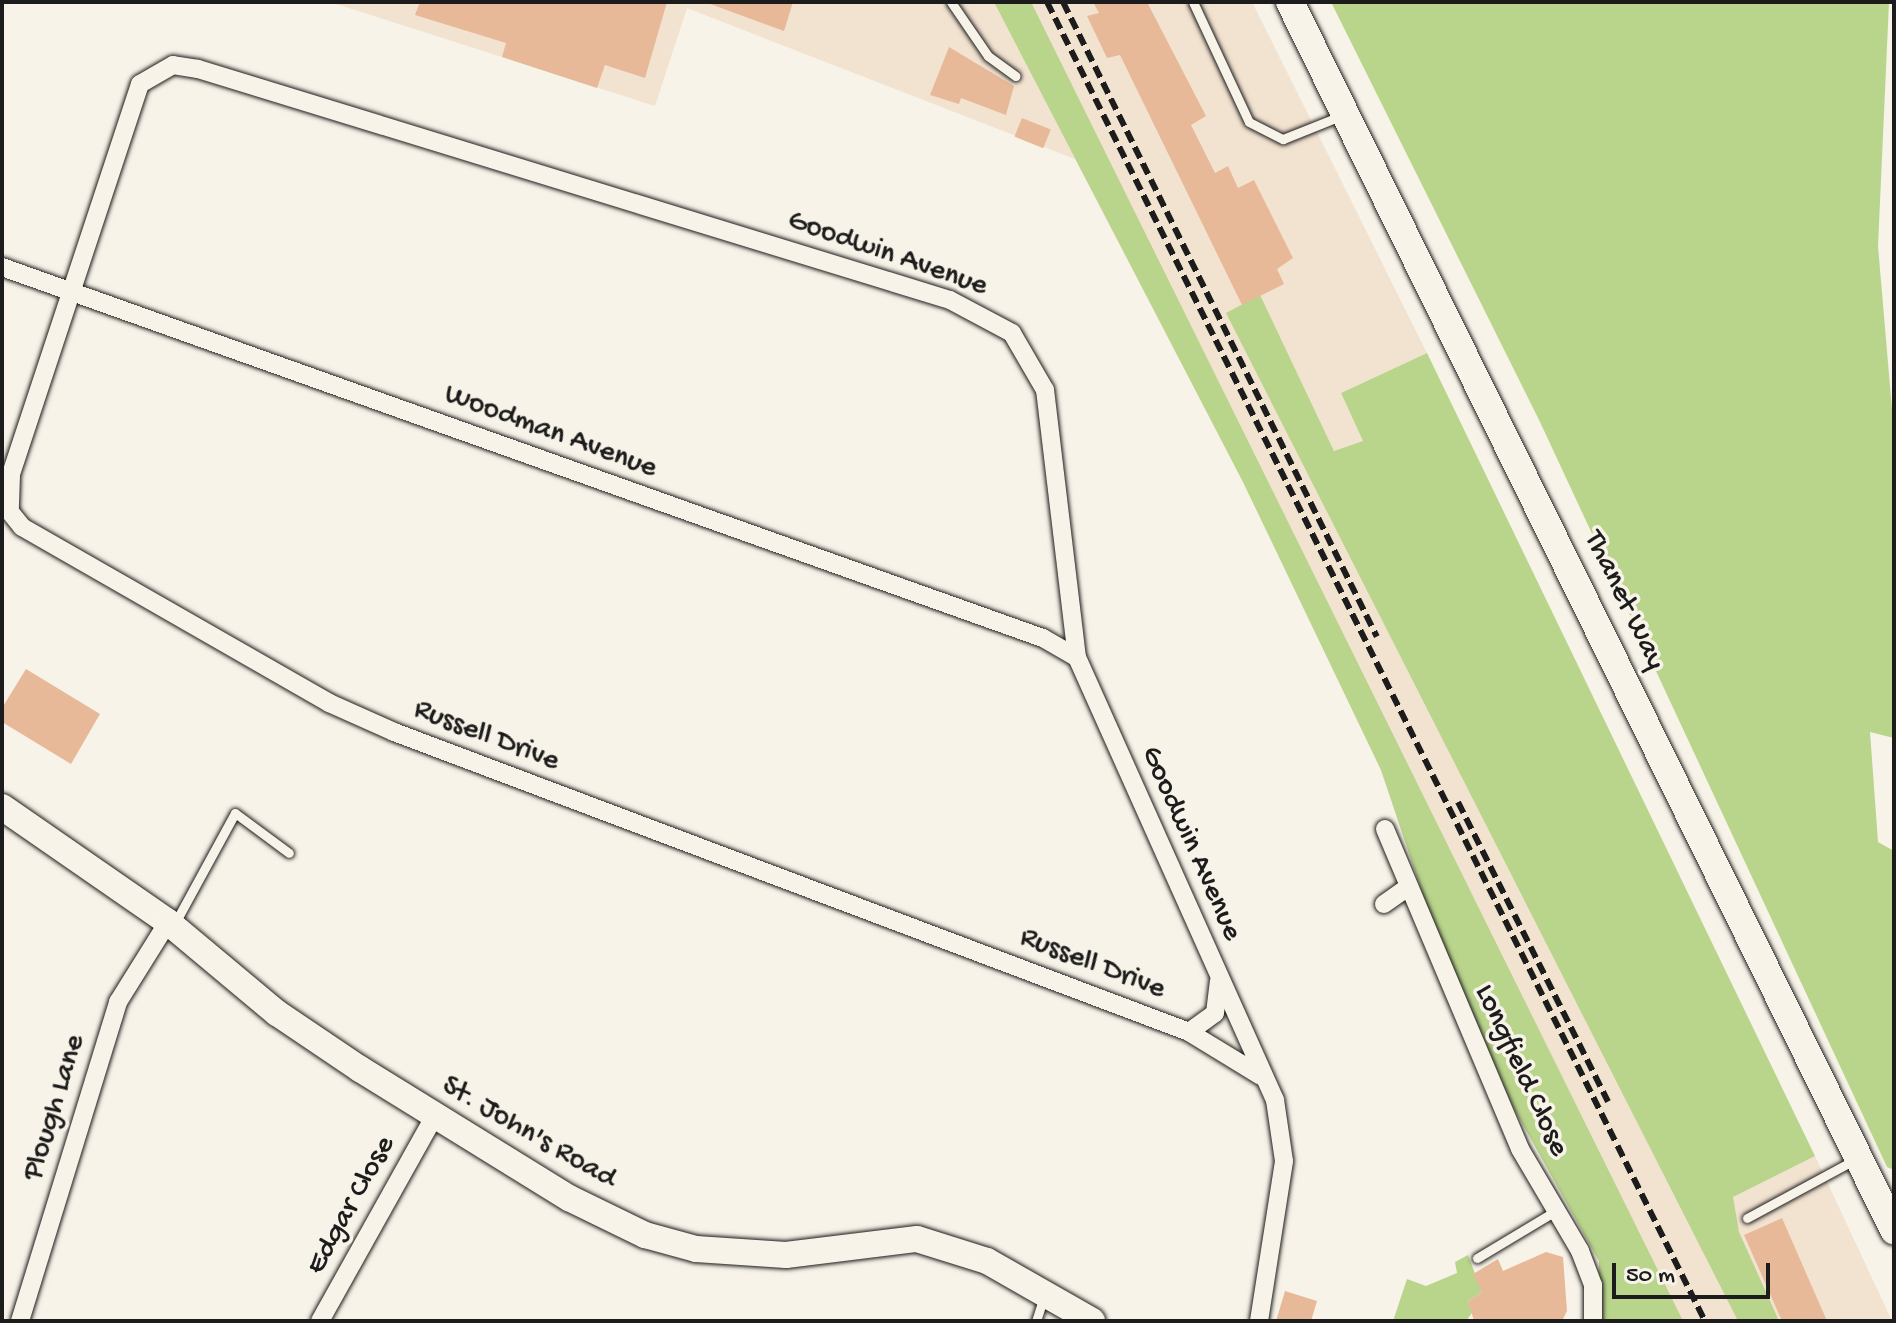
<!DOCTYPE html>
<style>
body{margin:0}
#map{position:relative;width:1896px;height:1323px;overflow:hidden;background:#f7f3e8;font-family:"Gochi Hand",sans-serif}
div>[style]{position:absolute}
.built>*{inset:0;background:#f2e2d0}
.green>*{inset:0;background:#b9d48b}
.building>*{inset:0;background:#e8b999;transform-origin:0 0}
.roads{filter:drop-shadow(0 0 2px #1c1c1c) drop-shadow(0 0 2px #1c1c1c)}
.lane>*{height:9px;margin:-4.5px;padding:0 4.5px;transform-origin:4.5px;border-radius:4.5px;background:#f7f3e8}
.street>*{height:18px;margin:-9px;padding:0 9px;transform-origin:9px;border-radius:9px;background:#f7f3e8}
.secondary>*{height:26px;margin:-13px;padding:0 13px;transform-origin:13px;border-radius:13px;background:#f7f3e8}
.primary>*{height:28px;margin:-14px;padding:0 14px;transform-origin:14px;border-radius:14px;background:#f7f3e8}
.rail>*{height:6px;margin-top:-3px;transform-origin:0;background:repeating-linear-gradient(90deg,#1c1c1c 0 12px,transparent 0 18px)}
span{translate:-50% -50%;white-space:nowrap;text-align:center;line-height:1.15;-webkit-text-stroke:7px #f7f3e8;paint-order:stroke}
.street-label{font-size:30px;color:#1c1c1c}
.frame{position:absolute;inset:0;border:4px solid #1c1c1c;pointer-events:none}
.scale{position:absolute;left:1612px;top:1263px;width:158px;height:36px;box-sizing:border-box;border:4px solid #1c1c1c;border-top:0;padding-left:10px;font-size:24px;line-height:28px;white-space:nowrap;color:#1c1c1c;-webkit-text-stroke:6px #f7f3e8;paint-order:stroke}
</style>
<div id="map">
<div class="built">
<div style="clip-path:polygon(330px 2px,1252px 2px,1427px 353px,1341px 393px,1363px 441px,1334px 451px,1260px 296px,1227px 313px,1733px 1196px,1815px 1156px,1892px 1321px,1598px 1321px,1599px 1261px,1513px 1107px,1426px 904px,1381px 770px,1243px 482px,1075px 159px,687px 8px,655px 106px)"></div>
</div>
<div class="green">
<div style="clip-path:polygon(994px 2px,1031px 2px,1683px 1321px,1598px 1321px,1599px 1261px,1513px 1107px,1426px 904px,1381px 770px,1243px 482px)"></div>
<div style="clip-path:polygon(1331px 2px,1889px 2px,1878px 246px,1894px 433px,1894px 738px,1870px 732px,1878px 842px,1894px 851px,1894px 1170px,1887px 1167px,1540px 422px)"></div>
<div style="clip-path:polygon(1260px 295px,1334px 451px,1363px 441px,1341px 393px,1427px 353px,1815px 1156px,1733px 1197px,1739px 1232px,1779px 1321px,1738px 1321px,1226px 313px)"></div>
<div style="clip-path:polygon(1468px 1255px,1482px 1292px,1468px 1301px,1472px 1313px,1466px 1321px,1393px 1321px,1407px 1279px,1426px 1286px,1457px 1273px,1455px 1262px)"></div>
</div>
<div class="building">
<div style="clip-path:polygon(420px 2px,667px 2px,645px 78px,605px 65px,597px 88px,502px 57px,506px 43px,415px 15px)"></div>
<div style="clip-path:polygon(705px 2px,793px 2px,784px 31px)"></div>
<div style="clip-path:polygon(1093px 2px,1147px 2px,1206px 116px,1191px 125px,1215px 173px,1228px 166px,1238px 188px,1254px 180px,1293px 258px,1277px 269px,1284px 284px,1242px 305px,1120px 55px,1107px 58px,1087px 16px,1099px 13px)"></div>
<div style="clip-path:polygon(949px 47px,1014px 86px,1006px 115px,961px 98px,959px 104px,930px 95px)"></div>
<div style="left:1022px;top:118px;width:31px;height:20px;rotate:22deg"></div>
<div style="clip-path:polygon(26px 669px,100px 714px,71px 764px,2px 722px,2px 708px)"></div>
<div style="clip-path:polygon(1782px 1218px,1827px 1321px,1782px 1321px,1744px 1235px)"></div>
<div style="clip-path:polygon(1546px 1252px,1563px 1257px,1567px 1311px,1562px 1321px,1474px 1321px,1468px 1301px,1482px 1292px,1473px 1274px,1498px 1259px,1503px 1271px)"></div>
<div style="clip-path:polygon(1285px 1291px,1317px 1301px,1311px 1321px,1276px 1321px)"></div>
</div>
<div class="roads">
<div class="lane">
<div style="left:951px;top:2px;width:65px;rotate:55.6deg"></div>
<div style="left:988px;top:56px;width:34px;rotate:36deg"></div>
<div style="left:1193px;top:2px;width:132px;rotate:65deg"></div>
<div style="left:1249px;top:122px;width:38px;rotate:27deg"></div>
<div style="left:1283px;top:139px;width:65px;rotate:-21.8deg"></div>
<div style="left:175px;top:923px;width:125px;rotate:-61.4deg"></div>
<div style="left:235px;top:813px;width:67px;rotate:36.5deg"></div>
<div style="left:1747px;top:1218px;width:124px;rotate:-28.4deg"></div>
<div style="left:1477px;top:1258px;width:93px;rotate:-31deg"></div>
<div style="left:1036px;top:1321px;width:25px;rotate:-72deg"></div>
</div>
<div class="street">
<div style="left:2px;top:267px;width:1105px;rotate:19.62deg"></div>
<div style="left:1043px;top:638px;width:39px;rotate:30deg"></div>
<div style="left:1385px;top:829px;width:347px;rotate:67.1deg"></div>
<div style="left:1520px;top:1149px;width:118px;rotate:59.5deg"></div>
<div style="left:1580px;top:1251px;width:36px;rotate:69deg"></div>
<div style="left:1593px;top:1285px;width:36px;rotate:90deg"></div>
<div style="left:1384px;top:904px;width:28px;rotate:-35deg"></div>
<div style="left:1189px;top:1032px;width:32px;rotate:-36deg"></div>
<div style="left:1215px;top:1013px;width:32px;rotate:-83deg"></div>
<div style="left:20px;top:1321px;width:334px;rotate:-72.9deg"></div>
<div style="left:118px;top:1002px;width:94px;rotate:-58deg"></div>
<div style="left:320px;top:1321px;width:234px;rotate:-60.8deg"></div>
<div style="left:1259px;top:1321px;width:162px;rotate:-81.1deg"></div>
<div style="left:1284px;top:1161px;width:62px;rotate:-98.4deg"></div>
<div style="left:1275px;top:1100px;width:484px;rotate:-114.1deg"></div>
<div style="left:1077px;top:658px;width:270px;rotate:-96.8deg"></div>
<div style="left:1045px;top:390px;width:66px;rotate:-120.1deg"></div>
<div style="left:1012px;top:333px;width:70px;rotate:-152deg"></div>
<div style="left:950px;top:300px;width:787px;rotate:-162.92deg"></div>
<div style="left:198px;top:69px;width:25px;rotate:-171deg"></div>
<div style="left:173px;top:65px;width:38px;rotate:150deg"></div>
<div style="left:140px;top:84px;width:412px;rotate:108.3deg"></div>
<div style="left:11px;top:475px;width:37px;rotate:92deg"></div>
<div style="left:10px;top:512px;width:19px;rotate:51deg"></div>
<div style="left:22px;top:527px;width:354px;rotate:29.8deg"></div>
<div style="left:329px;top:703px;width:71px;rotate:24deg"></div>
<div style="left:394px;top:732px;width:850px;rotate:20.67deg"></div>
<div style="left:1189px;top:1032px;width:84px;rotate:31.4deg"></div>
</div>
<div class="secondary">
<div style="left:2px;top:807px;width:202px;rotate:34.7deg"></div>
<div style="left:168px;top:922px;width:142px;rotate:39.9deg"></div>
<div style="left:277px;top:1013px;width:100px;rotate:34deg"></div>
<div style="left:360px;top:1069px;width:246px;rotate:31.7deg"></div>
<div style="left:569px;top:1198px;width:85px;rotate:26deg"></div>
<div style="left:645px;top:1235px;width:53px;rotate:15.4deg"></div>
<div style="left:696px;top:1249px;width:90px;rotate:3.8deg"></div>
<div style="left:786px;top:1255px;width:132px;rotate:-7deg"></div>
<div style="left:917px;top:1239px;width:73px;rotate:17.4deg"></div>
<div style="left:987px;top:1261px;width:121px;rotate:29.7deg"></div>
</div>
<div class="primary">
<div style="left:1290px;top:2px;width:1369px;rotate:63.81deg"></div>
</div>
</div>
<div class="rail">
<div style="left:1047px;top:2px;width:1474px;rotate:63.49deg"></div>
<div style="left:1063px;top:2px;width:708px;rotate:63.69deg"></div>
<div style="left:1458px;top:802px;width:335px;rotate:63.4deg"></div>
</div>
<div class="street-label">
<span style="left:887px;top:255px;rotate:19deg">Goodwin Avenue</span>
<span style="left:550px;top:433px;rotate:20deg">Woodman Avenue</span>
<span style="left:1623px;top:601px;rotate:64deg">Thanet Way</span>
<span style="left:486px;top:737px;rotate:21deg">Russell Drive</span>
<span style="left:1190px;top:844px;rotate:66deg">Goodwin Avenue</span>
<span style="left:1092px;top:965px;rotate:21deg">Russell Drive</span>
<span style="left:1520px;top:1071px;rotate:65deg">Longfield Close</span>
<span style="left:56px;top:1108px;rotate:-73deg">Plough Lane</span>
<span style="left:528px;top:1134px;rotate:30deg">St. John's Road</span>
<span style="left:352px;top:1206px;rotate:-61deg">Edgar Close</span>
</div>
<div class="frame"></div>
<div class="scale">50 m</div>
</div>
